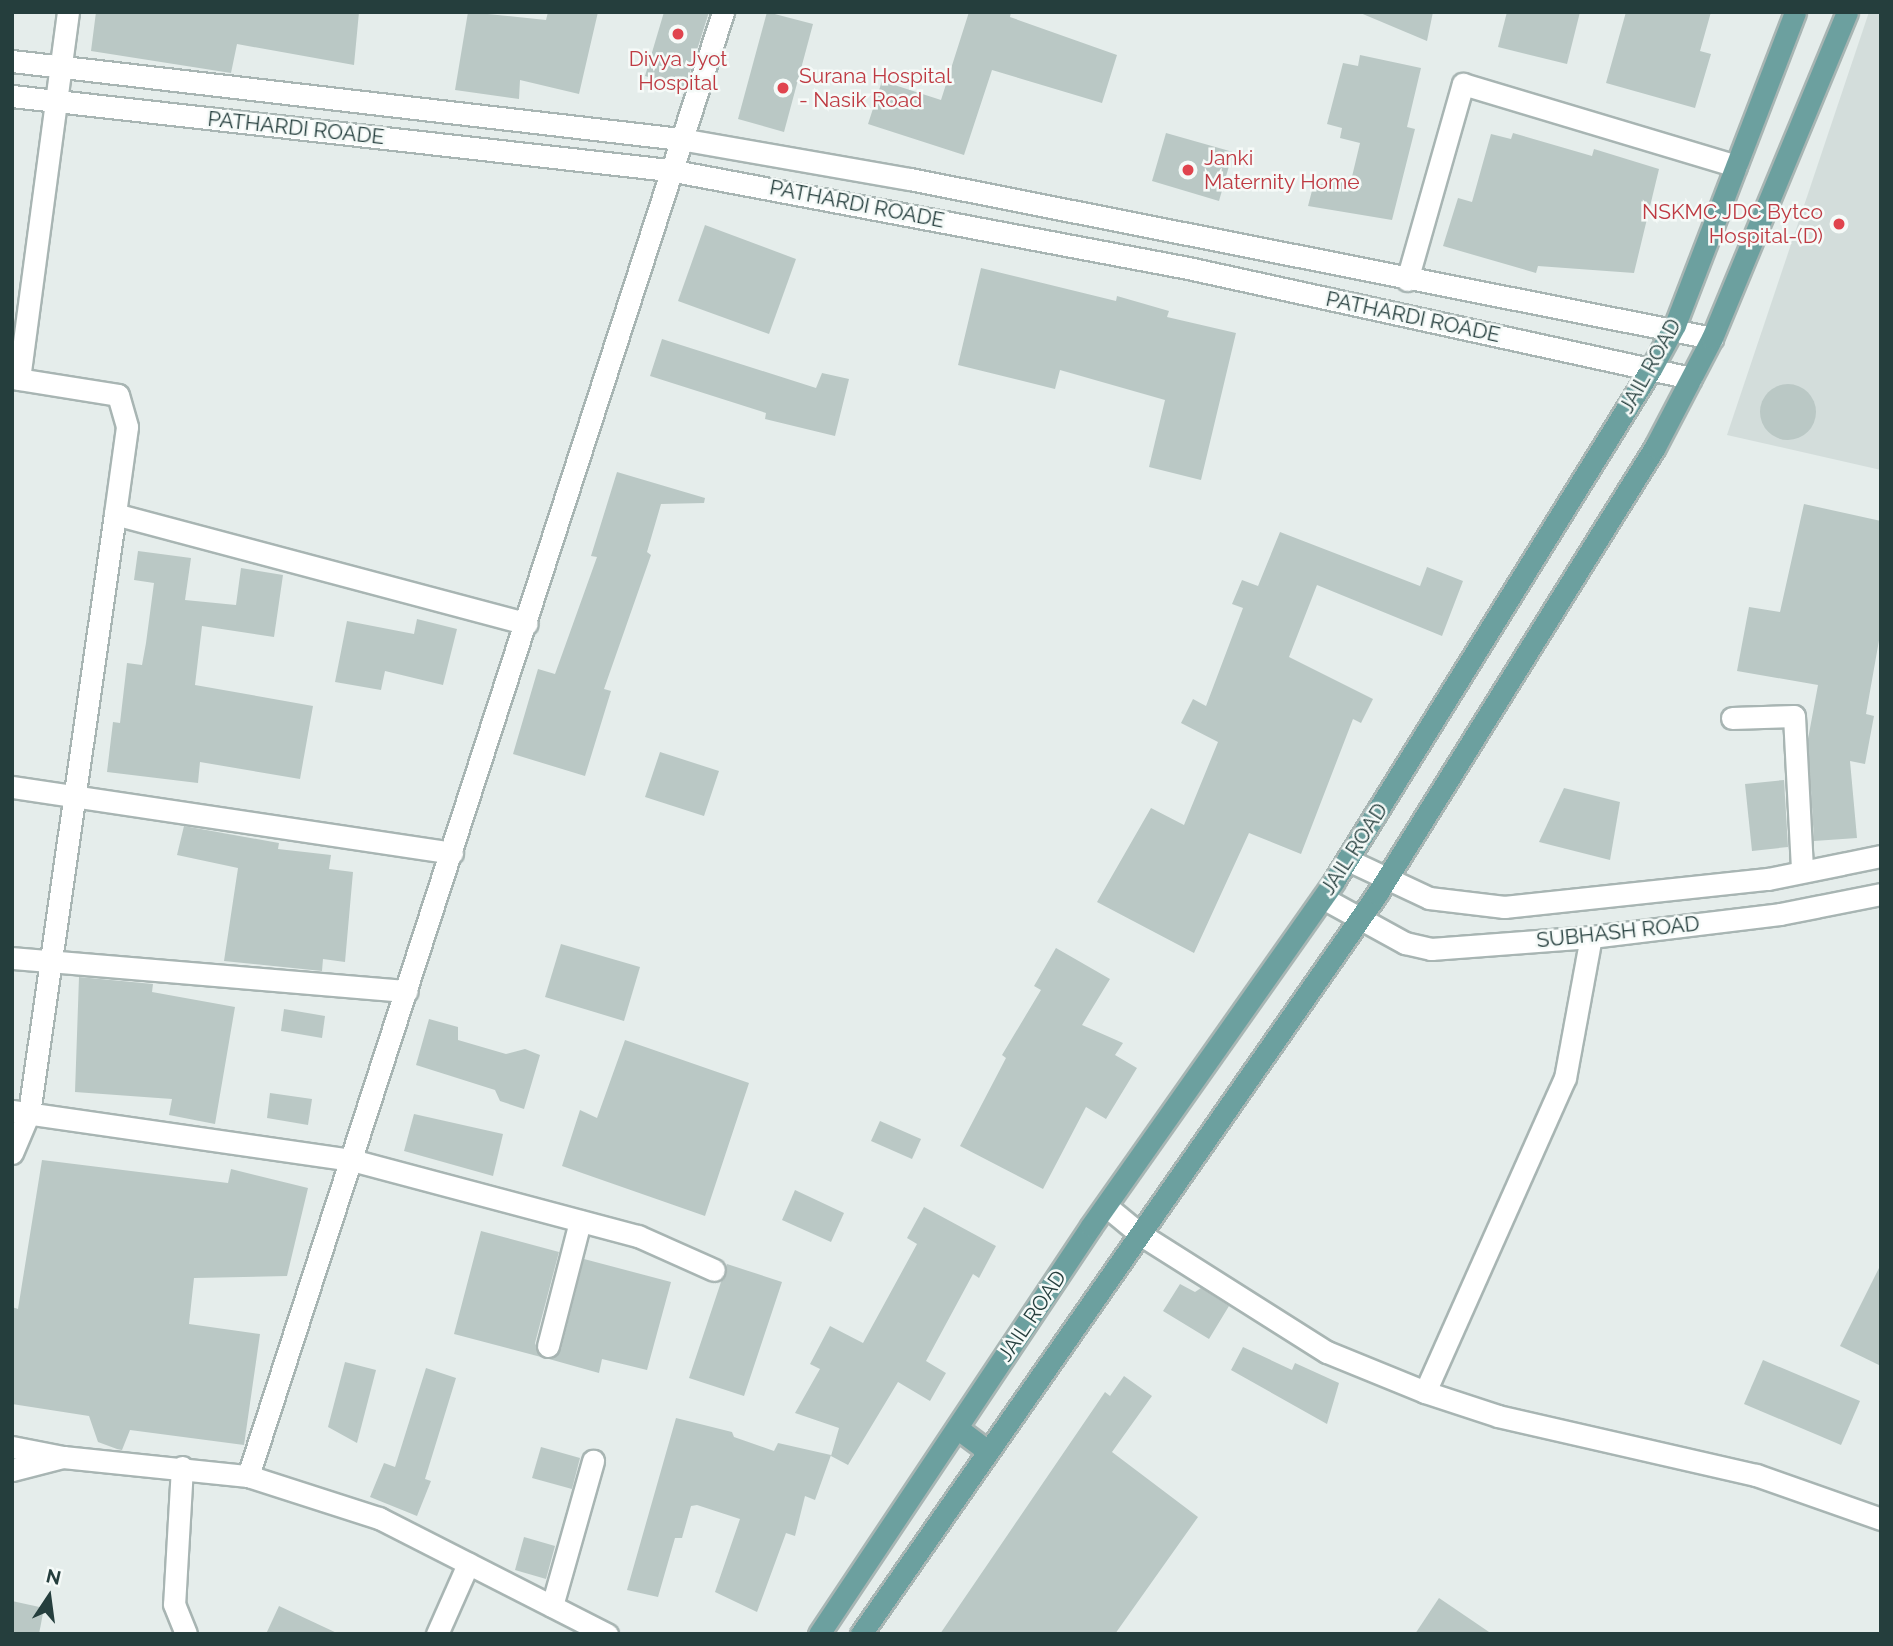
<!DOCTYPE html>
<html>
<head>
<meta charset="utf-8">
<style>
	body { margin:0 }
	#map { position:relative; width:1893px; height:1646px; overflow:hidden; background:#e5edeb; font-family:Raleway,sans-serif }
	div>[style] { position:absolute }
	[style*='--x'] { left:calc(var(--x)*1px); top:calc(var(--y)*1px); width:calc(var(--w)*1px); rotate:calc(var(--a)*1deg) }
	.built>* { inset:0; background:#d3dddb }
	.building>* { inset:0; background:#bac8c5 }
	.round { border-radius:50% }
	.roads { filter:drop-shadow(2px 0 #a8b5b3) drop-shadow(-2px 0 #a8b5b3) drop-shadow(0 2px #a8b5b3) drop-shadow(0 -2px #a8b5b3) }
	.street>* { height:21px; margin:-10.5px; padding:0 10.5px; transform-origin:10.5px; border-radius:10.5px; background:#fff }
	.secondary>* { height:21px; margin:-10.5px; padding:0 10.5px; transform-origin:10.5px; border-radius:10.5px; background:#fff }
	.primary>* { height:21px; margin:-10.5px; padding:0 10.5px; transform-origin:10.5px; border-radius:10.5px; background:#6ca09f }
	.dots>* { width:19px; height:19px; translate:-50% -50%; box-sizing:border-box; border:4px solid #f5faf8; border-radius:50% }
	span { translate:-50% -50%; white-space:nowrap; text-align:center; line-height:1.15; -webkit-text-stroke:5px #f5faf8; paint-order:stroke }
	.health-label { font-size:21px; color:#be3a42 }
	.left { translate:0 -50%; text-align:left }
	.right { translate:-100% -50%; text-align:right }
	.street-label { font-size:21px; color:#253e3d }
	.frame { position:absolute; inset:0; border:14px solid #253e3d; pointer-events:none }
	.north { position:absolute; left:14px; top:1562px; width:70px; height:70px; -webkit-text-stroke:5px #f5faf8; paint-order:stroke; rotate:13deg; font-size:19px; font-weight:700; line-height:28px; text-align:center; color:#253e3d }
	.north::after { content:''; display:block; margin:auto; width:24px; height:32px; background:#253e3d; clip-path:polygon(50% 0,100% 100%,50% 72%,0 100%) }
</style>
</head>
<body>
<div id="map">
	<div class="built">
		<div style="clip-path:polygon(1869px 12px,1881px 12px,1881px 470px,1727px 435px)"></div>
	</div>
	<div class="building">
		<div style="clip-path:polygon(96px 12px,359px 12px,354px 65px,237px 44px,231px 73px,91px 51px)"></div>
		<div style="clip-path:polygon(468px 12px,546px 20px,548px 12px,598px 12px,579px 94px,520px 80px,519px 99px,455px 90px)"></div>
		<div style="clip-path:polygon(664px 12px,709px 12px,685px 88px,645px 76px)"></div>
		<div style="clip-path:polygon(767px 12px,813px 24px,784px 132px,738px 119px)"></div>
		<div style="clip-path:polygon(969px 12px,1011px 12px,1010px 17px,1117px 55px,1102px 103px,992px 70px,964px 155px,868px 124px,882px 81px,941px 100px)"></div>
		<div style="clip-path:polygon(1358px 12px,1433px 12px,1427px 41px)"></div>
		<div style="clip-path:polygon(1507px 12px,1580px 12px,1567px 64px,1498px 47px)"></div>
		<div style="clip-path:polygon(1626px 12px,1711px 12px,1700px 51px,1711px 54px,1695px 108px,1606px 83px)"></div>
		<div style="clip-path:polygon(1360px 55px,1421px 68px,1407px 127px,1415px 129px,1392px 220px,1308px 206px,1314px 183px,1325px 185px,1327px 178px,1350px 185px,1360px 143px,1340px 138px,1342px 128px,1327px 124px,1343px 63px,1358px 66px)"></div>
		<div style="clip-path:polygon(1166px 133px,1233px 152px,1219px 201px,1152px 181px)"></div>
		<div style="clip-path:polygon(1513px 133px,1592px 156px,1594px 149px,1659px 169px,1634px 273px,1538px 266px,1536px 273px,1443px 246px,1458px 198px,1472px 202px,1491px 134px,1511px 139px)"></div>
		<div style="clip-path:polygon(705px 225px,796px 259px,769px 334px,678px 301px)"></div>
		<div style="clip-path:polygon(981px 268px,1116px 301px,1117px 296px,1169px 311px,1167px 317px,1236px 333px,1201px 480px,1149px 467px,1165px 400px,1060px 370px,1055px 389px,958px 365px)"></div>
		<div style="clip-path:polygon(662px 339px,816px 388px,822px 373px,849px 379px,835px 436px,765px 419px,766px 413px,650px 376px)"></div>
		<div class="round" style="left:1760px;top:384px;width:56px;height:56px"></div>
		<div style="clip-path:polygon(617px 472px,705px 498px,704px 503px,661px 504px,647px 552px,651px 555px,604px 689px,611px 691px,585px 776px,513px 754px,538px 669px,555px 674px,597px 557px,591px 556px)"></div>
		<div style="clip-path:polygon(1804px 504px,1881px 521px,1881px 629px,1866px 714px,1874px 716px,1865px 764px,1850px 761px,1857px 838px,1814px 841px,1808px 739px,1818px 685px,1737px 671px,1749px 607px,1780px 612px)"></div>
		<div style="clip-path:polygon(1280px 532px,1420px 586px,1427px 567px,1463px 581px,1442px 636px,1317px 585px,1289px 657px,1373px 699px,1361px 723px,1353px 719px,1301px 854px,1249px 833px,1194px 953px,1097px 902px,1151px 808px,1184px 825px,1218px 742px,1181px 723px,1193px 699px,1206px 706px,1243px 608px,1232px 604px,1242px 580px,1258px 586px)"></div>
		<div style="clip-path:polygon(138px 551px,191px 558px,185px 600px,236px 605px,241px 568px,283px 575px,274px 637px,202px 626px,195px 685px,313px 706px,300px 779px,200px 762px,198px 783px,107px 772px,113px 722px,120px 723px,127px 663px,142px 665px,146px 643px,154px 583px,134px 580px)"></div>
		<div style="clip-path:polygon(417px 619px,457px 629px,443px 685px,385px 671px,381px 690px,335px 682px,347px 621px,414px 634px)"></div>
		<div style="clip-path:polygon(660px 752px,719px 771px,704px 816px,645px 797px)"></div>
		<div style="clip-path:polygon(1784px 780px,1788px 847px,1752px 851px,1745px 784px)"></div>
		<div style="clip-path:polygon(1564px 788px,1620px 802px,1610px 860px,1539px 842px)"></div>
		<div style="clip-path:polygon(184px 826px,279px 843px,278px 849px,331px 855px,329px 869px,353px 872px,345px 962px,323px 959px,322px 971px,224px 961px,238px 868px,177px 855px)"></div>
		<div style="clip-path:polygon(561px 944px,640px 967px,624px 1021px,545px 997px)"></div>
		<div style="clip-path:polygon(1056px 948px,1110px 979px,1082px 1025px,1123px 1043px,1115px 1055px,1137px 1068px,1106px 1119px,1086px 1107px,1043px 1189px,960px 1146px,1006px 1058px,1002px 1055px,1041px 990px,1034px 986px)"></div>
		<div style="clip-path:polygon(79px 977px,153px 984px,152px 992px,235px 1007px,215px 1124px,169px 1115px,172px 1099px,75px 1092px)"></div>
		<div style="clip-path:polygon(284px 1009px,325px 1016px,322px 1038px,281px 1031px)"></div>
		<div style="clip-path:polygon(429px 1019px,458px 1027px,458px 1040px,506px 1054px,525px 1049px,540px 1055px,524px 1109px,500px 1101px,495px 1090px,416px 1065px)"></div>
		<div style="clip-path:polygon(625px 1040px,749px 1083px,705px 1216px,562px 1166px,580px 1110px,597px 1118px)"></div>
		<div style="clip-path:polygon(270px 1093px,312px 1099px,308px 1125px,267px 1118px)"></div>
		<div style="clip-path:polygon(414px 1114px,503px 1134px,493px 1176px,404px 1151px)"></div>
		<div style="clip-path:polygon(880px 1121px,921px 1139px,912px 1159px,871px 1141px)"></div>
		<div style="clip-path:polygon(42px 1160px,228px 1183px,231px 1169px,308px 1188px,287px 1276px,194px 1278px,189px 1324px,260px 1334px,244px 1445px,130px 1430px,122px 1450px,117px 1449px,98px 1442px,89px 1416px,12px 1404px,12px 1307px,18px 1309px)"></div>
		<div style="clip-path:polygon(795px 1190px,844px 1213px,831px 1242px,782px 1220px)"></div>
		<div style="clip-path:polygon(924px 1207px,996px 1246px,979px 1278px,973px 1274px,926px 1361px,946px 1373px,930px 1401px,898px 1382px,848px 1465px,831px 1456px,839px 1428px,795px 1413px,820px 1369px,810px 1364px,830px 1326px,863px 1343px,917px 1244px,907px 1238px)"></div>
		<div style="clip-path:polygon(481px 1231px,559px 1252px,535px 1343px,541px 1357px,454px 1334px)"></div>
		<div style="clip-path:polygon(584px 1259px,671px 1282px,647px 1370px,602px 1359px,599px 1373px,549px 1359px,561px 1349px)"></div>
		<div style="clip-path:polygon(727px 1264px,782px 1282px,744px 1396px,689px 1378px)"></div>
		<div style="clip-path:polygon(1881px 1264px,1881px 1366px,1840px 1346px)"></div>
		<div style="clip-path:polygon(1180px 1284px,1195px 1292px,1201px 1288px,1229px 1306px,1209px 1339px,1163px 1311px)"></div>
		<div style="clip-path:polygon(1243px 1347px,1292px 1370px,1295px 1363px,1339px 1383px,1327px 1424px,1231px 1370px)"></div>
		<div style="clip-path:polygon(1763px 1360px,1860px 1401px,1841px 1445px,1744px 1404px)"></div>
		<div style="clip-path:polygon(345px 1362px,376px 1370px,357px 1443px,328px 1427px)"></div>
		<div style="clip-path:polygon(426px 1368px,456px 1378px,425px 1479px,431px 1481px,417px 1516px,370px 1497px,384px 1463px,395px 1467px)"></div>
		<div style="clip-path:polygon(1124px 1376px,1152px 1396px,1112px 1452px,1198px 1517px,1115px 1634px,940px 1634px,1105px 1392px,1110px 1396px)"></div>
		<div style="clip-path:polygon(676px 1418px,732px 1432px,734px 1437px,774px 1451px,778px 1443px,831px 1455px,815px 1500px,805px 1496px,795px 1536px,786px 1533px,757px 1612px,715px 1592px,740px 1519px,697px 1505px,691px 1506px,682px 1538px,675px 1538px,658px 1597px,627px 1590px)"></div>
		<div style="clip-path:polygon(541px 1447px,580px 1458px,572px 1489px,532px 1478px)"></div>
		<div style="clip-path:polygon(524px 1537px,555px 1546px,546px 1579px,515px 1570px)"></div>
		<div style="clip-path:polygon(1439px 1598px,1492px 1634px,1415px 1634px)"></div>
		<div style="clip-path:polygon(12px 1601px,44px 1608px,39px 1634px,12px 1634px)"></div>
		<div style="clip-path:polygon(279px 1606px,339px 1634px,266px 1634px)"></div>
	</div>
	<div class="roads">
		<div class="street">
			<div style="--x:1407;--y:280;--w:204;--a:-74.1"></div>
			<div style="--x:1463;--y:84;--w:285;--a:16.7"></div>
			<div style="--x:12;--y:378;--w:107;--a:9.1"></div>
			<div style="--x:118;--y:395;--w:33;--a:74"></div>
			<div style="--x:127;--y:427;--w:88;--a:97.9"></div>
			<div style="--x:19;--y:379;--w:370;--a:-82.4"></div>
			<div style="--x:1732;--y:718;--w:62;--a:-1.8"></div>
			<div style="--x:1794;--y:716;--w:155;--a:87"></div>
			<div style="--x:12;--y:787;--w:445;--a:8.5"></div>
			<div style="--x:12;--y:958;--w:396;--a:4.8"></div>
			<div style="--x:12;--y:1111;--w:344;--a:8.2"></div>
			<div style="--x:352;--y:1160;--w:296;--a:14.9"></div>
			<div style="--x:638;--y:1236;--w:83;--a:24.1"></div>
			<div style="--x:12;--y:1153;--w:43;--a:-67"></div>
			<div style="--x:29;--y:1113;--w:605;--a:-81.83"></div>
			<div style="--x:115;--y:514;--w:426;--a:14.9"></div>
			<div style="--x:1106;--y:1206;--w:44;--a:39.5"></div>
			<div style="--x:1140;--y:1234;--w:221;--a:32.3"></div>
			<div style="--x:1327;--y:1352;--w:106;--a:22.2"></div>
			<div style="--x:1425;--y:1392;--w:77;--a:18.2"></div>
			<div style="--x:1498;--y:1416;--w:265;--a:12.9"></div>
			<div style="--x:1756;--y:1475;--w:133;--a:19.4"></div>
			<div style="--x:548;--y:1346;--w:129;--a:-75.6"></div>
			<div style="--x:1425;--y:1392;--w:344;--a:-66"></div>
			<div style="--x:1565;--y:1078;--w:143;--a:-79.6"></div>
			<div style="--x:12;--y:1447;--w:52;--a:11.1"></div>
			<div style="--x:182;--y:1467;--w:137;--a:93.3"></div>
			<div style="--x:174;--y:1604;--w:32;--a:68"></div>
			<div style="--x:552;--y:1606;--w:151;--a:-74.2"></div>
			<div style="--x:437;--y:1634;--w:77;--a:-66.1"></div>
		</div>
		<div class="secondary">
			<div style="--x:12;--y:61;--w:673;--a:6.66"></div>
			<div style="--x:680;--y:139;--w:233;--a:9.9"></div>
			<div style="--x:910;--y:179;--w:818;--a:11.21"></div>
			<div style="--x:12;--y:96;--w:661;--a:6.43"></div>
			<div style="--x:669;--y:170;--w:528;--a:10.69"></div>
			<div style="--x:1188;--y:268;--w:515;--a:12.34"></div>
			<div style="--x:1348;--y:860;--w:89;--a:25.1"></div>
			<div style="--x:1429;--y:898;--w:76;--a:6.8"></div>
			<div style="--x:1504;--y:907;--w:265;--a:-6.1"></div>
			<div style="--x:1768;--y:879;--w:115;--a:-11.5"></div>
			<div style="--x:1323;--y:898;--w:94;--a:28.8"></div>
			<div style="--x:1405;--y:943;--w:27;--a:13"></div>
			<div style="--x:1431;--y:949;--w:160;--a:-4.3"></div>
			<div style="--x:1591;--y:937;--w:190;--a:-6.9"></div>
			<div style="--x:1780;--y:914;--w:103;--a:-11.2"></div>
			<div style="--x:12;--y:1470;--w:53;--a:-14.3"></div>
			<div style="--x:63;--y:1457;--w:186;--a:5.9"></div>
			<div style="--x:248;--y:1476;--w:138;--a:17.8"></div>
			<div style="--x:379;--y:1518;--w:256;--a:27"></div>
			<div style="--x:248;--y:1476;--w:1539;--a:-72.02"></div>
		</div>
		<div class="primary">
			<div style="--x:957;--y:1428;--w:39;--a:37"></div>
			<div style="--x:819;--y:1634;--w:490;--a:-56.3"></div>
			<div style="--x:1091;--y:1226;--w:422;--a:-54.8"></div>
			<div style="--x:1334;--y:881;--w:602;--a:-58.24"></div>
			<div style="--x:1651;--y:369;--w:50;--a:-61.4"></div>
			<div style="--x:1675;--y:325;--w:335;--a:-69"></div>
			<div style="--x:861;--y:1634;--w:902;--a:-55.11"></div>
			<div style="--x:1377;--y:894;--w:526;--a:-58.12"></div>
			<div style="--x:1655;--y:447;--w:123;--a:-62.4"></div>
			<div style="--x:1712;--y:338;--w:353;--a:-67.5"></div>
		</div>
	</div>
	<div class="dots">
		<div style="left:678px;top:34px;background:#e0444e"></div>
		<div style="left:783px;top:88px;background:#e0444e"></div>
		<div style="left:1188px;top:170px;background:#e0444e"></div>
		<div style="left:1839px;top:224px;background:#e0444e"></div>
	</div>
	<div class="health-label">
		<span style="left:678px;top:71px">Divya Jyot<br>Hospital</span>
		<span class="left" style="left:799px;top:88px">Surana Hospital<br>- Nasik Road</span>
		<span class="left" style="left:1204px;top:170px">Janki<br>Maternity Home</span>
		<span class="right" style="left:1823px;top:224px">NSKMC JDC Bytco<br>Hospital-(D)</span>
	</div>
	<div class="street-label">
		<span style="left:296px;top:128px;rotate:6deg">PATHARDI ROADE</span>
		<span style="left:857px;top:204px;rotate:11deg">PATHARDI ROADE</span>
		<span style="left:1413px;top:317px;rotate:12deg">PATHARDI ROADE</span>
		<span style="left:1650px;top:366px;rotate:-61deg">JAIL ROAD</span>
		<span style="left:1354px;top:849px;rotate:-57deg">JAIL ROAD</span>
		<span style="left:1618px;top:932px;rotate:-6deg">SUBHASH ROAD</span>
		<span style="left:1032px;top:1316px;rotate:-56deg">JAIL ROAD</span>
	</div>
	<div class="frame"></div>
	<div class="north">N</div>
</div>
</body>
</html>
